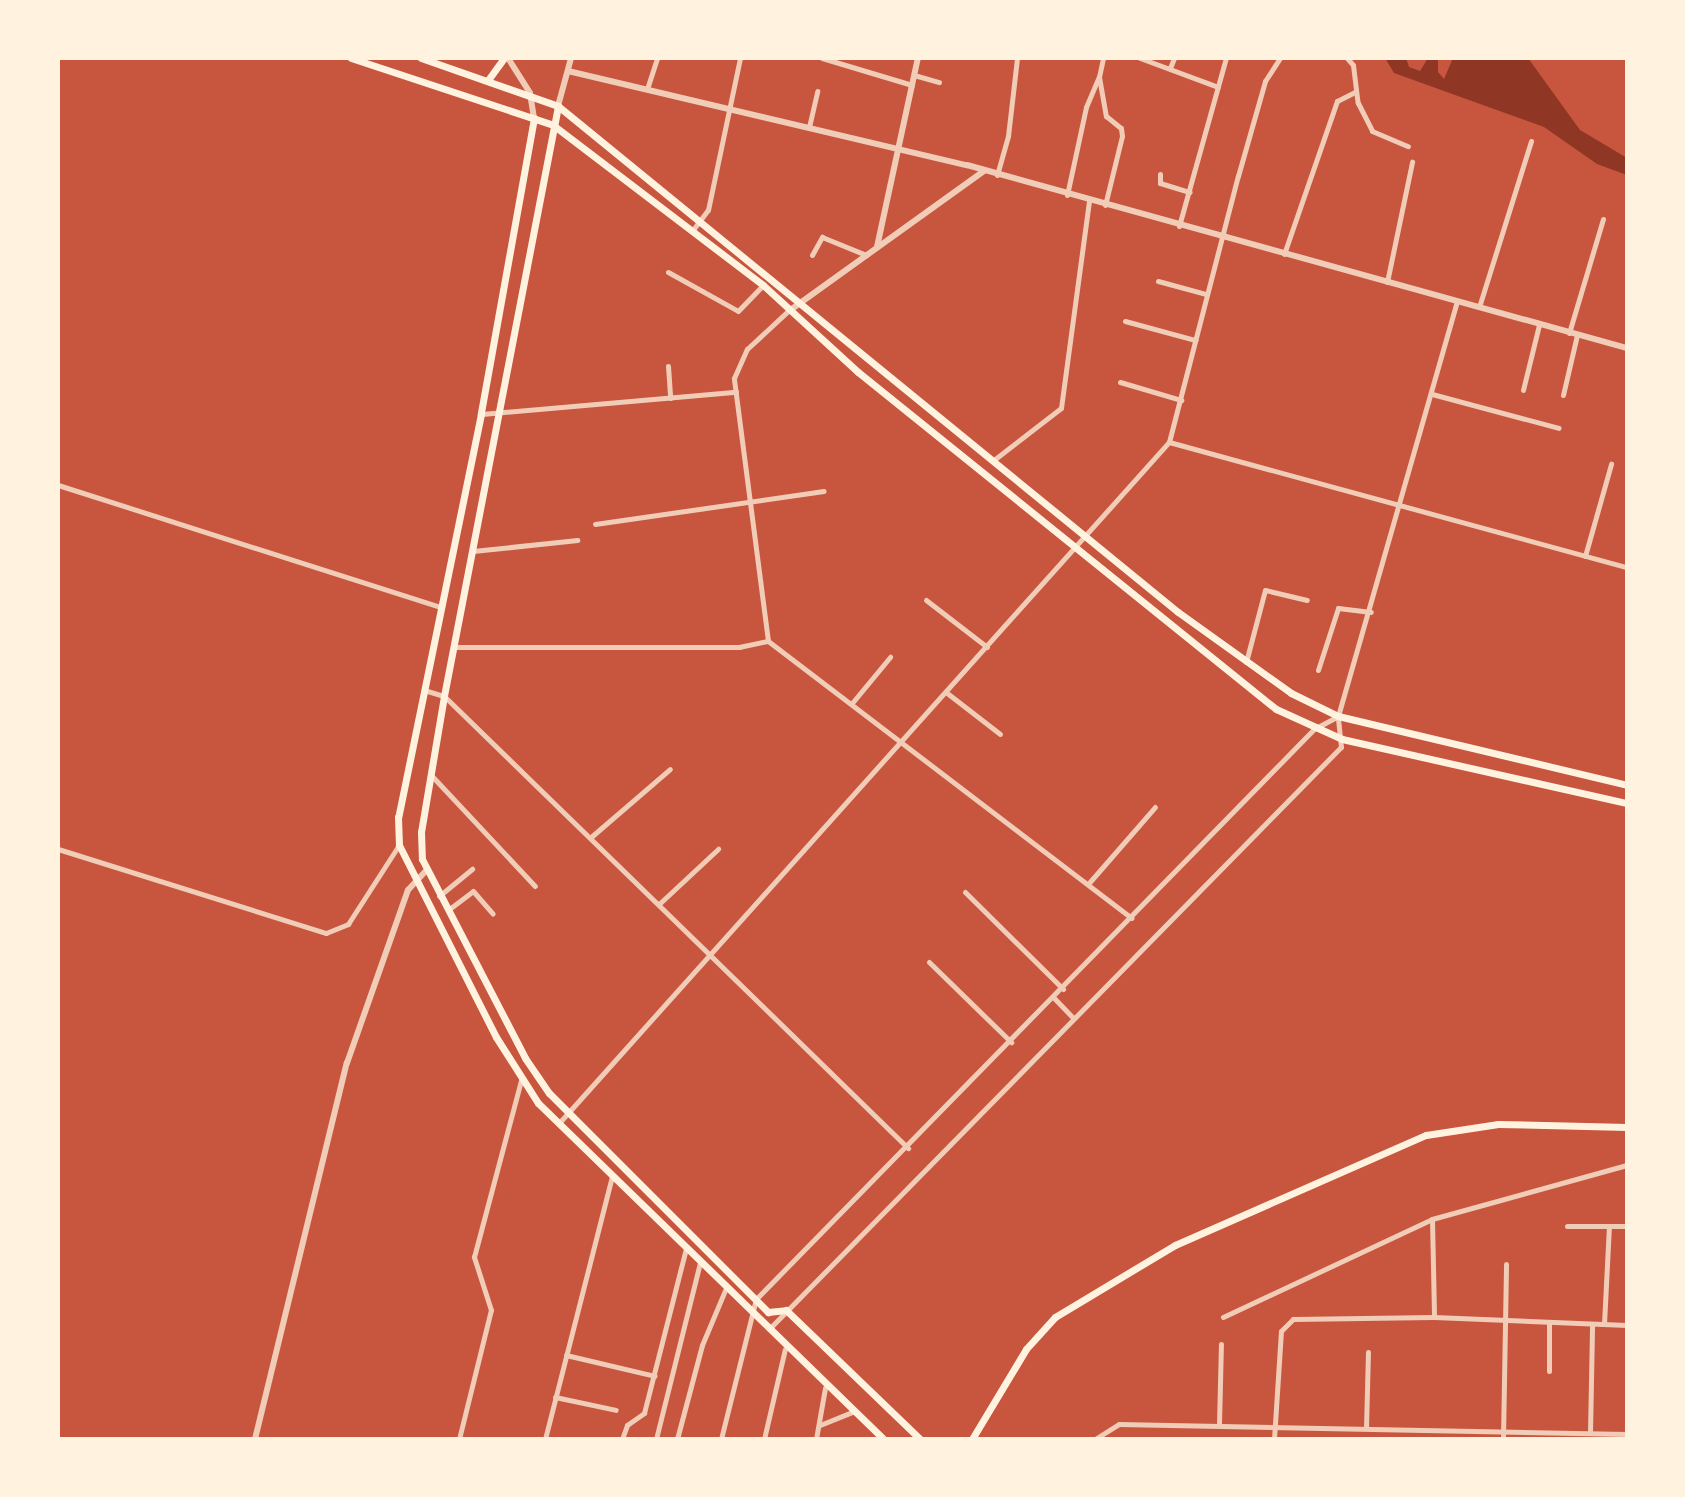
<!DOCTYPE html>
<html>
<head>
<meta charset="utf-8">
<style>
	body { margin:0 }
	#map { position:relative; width:1685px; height:1497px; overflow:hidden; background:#c8553d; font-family:Georgia,serif }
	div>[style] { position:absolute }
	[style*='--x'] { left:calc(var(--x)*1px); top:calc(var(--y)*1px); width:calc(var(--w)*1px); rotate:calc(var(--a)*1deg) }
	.water>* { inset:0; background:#8f3625 }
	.minor>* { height:5px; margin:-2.5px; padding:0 2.5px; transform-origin:2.5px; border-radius:2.5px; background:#f1ccb7 }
	.tertiary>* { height:6px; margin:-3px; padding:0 3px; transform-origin:3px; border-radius:3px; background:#f1ccb7 }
	.secondary>* { height:7px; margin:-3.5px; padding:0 3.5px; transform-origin:3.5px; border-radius:3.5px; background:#fff3e0 }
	span { translate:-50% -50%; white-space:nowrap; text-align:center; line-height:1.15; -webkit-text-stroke:8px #fff3e0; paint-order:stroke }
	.frame { position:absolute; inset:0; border:60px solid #fff3e0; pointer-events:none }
</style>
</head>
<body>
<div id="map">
	<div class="water">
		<div style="clip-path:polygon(1385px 58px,1406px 58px,1409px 67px,1420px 71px,1428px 58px,1438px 58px,1438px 72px,1444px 79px,1453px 58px,1528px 58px,1580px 130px,1627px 158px,1627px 175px,1597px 164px,1544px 127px,1394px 73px)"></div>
	</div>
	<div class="minor">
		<div style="--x:822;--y:58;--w:94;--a:16.7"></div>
		<div style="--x:1140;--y:58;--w:83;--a:20.4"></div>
		<div style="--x:1347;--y:58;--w:9;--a:49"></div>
		<div style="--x:1353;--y:65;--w:38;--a:83"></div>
		<div style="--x:1358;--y:103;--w:31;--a:63"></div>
		<div style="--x:1372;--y:131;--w:39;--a:23"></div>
		<div style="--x:1170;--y:68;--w:11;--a:-68"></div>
		<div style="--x:914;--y:75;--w:26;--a:16"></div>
		<div style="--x:1099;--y:77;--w:19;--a:-78"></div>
		<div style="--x:647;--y:89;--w:33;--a:-72"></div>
		<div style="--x:809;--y:127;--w:37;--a:-77"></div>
		<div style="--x:1160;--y:174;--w:9;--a:90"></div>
		<div style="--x:1160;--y:183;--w:31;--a:17"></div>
		<div style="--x:997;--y:175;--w:41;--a:-74.2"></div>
		<div style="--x:1008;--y:136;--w:79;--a:-83.4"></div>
		<div style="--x:1067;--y:195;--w:90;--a:-77.8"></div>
		<div style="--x:1086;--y:107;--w:33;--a:-67"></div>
		<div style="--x:1099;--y:77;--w:40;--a:80"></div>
		<div style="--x:1106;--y:116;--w:19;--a:39"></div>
		<div style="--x:1121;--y:128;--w:8;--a:83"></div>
		<div style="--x:1122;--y:136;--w:71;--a:103.8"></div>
		<div style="--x:1179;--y:226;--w:174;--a:-74.4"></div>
		<div style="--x:692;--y:231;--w:26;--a:-53"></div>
		<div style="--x:708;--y:210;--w:155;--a:-78.1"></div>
		<div style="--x:1284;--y:254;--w:162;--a:-70.9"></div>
		<div style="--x:1337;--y:101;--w:20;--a:-27"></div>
		<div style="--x:812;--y:255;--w:21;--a:-61"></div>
		<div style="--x:822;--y:237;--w:48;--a:22.2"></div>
		<div style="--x:668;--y:272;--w:80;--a:29.1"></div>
		<div style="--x:738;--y:311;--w:36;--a:-46"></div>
		<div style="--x:1158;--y:281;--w:50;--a:15.2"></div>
		<div style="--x:1387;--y:282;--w:123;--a:-78.2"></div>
		<div style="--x:1479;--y:307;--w:174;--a:-72.6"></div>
		<div style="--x:1125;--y:321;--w:73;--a:15.2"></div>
		<div style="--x:1569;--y:333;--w:119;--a:-73.4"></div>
		<div style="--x:668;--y:366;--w:32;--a:86"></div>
		<div style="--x:1120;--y:382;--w:64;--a:16.4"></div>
		<div style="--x:1523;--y:390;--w:67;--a:-76.2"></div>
		<div style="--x:1432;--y:394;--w:131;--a:15"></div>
		<div style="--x:1563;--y:395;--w:62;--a:-76.9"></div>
		<div style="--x:482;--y:414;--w:255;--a:-5"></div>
		<div style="--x:1169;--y:442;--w:475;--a:15.3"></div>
		<div style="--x:995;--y:459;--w:83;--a:-37.7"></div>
		<div style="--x:1061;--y:408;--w:209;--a:-82.3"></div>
		<div style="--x:58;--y:485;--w:401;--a:17.7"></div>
		<div style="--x:595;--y:524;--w:231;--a:-8.2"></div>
		<div style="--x:473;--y:551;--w:105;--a:-6"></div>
		<div style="--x:1585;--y:556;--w:96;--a:-74.2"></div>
		<div style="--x:926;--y:600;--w:77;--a:37.6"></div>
		<div style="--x:768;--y:641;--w:457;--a:37.3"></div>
		<div style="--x:768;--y:641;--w:265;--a:-97.4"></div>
		<div style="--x:734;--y:378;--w:32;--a:-66"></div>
		<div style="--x:747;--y:349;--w:56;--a:-42.8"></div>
		<div style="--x:453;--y:647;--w:286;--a:0"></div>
		<div style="--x:739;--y:647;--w:30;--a:-12"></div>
		<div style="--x:1246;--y:662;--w:74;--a:-75.2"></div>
		<div style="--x:1265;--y:590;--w:43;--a:13.4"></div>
		<div style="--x:1318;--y:670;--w:65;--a:-72.1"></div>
		<div style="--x:1338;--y:608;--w:33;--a:7"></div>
		<div style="--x:424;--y:690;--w:21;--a:17"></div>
		<div style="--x:444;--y:696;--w:648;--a:44.25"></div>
		<div style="--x:947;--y:693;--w:67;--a:37.7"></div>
		<div style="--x:852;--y:703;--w:60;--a:-50.4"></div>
		<div style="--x:431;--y:775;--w:152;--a:46.9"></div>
		<div style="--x:591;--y:837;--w:104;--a:-40.7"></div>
		<div style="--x:58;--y:849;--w:281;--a:17.4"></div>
		<div style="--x:326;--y:933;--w:24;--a:-22"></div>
		<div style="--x:348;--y:924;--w:94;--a:-57.2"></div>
		<div style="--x:1088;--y:884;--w:102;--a:-49"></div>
		<div style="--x:965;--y:892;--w:138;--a:44.7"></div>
		<div style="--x:439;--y:896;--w:43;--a:-39.3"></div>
		<div style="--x:659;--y:904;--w:81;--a:-43"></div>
		<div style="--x:448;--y:910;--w:31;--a:-37"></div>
		<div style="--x:473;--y:891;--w:30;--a:49"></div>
		<div style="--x:929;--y:962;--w:115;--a:44.3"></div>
		<div style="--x:1054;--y:998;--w:28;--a:46"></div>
		<div style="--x:559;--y:1123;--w:914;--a:-48.15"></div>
		<div style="--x:1169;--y:442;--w:275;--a:-75.5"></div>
		<div style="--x:1238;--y:176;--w:99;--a:-74.1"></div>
		<div style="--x:1265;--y:81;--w:27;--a:-57"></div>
		<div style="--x:1432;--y:1219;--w:98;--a:88.8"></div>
		<div style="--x:1567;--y:1226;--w:60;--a:0"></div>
		<div style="--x:1223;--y:1317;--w:231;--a:-25.1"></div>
		<div style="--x:1432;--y:1219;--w:202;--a:-15.5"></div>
		<div style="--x:1604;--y:1324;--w:98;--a:-87.1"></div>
		<div style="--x:769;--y:1329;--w:816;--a:-45.5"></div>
		<div style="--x:1341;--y:747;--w:31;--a:-96"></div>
		<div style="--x:1338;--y:716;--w:432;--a:-74"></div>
		<div style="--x:566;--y:1355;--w:91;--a:13.3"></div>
		<div style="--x:1549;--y:1371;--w:47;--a:-90"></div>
		<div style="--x:555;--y:1397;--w:62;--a:12"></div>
		<div style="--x:1219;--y:1424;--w:80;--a:-88.6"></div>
		<div style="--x:820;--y:1425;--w:35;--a:-22"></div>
		<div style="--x:1366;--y:1428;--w:76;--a:-88.5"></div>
		<div style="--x:1590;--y:1433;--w:108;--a:-88.9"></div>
		<div style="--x:459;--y:1439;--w:133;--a:-76.1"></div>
		<div style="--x:491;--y:1310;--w:56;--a:-107.8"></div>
		<div style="--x:474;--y:1257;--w:183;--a:-75.1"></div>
		<div style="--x:545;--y:1439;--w:270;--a:-75.7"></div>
		<div style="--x:622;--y:1439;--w:15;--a:-70"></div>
		<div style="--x:627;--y:1425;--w:21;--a:-35"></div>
		<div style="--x:644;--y:1413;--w:170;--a:-75.7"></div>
		<div style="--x:656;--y:1439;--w:182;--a:-76"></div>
		<div style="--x:677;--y:1439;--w:97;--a:-75.1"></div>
		<div style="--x:702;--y:1345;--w:62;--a:-67.2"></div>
		<div style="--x:721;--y:1439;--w:144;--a:-76"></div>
		<div style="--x:756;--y:1299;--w:798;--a:-45.61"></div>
		<div style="--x:1314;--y:729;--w:26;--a:-28"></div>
		<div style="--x:764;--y:1439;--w:92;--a:-76.9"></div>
		<div style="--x:816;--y:1439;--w:52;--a:-80"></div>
		<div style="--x:1095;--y:1439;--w:28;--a:-32"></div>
		<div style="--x:1119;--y:1424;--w:508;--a:1.13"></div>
		<div style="--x:1274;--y:1439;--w:108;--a:-86.3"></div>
		<div style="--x:1281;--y:1331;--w:17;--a:-45"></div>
		<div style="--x:1293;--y:1319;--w:141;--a:-0.8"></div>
		<div style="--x:1434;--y:1317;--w:193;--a:2.4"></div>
		<div style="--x:1503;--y:1439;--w:175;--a:-89"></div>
	</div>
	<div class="tertiary">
		<div style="--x:508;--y:58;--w:41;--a:57.8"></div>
		<div style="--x:530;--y:93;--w:25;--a:81"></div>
		<div style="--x:568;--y:71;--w:410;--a:13.3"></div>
		<div style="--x:967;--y:165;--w:685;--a:15.5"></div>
		<div style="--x:558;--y:106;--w:50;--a:-74.8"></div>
		<div style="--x:877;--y:247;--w:193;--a:-77.8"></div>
		<div style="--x:789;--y:311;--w:240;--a:-35.7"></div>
		<div style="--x:255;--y:1439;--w:387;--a:-76.3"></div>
		<div style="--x:347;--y:1063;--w:183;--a:-70.6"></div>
		<div style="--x:408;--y:890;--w:26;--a:-47"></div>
	</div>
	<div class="secondary">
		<div style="--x:351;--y:58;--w:213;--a:18.3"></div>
		<div style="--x:553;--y:125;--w:264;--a:37.3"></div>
		<div style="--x:763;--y:285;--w:129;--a:42.5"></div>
		<div style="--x:858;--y:372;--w:537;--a:38.88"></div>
		<div style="--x:1276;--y:709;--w:72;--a:24.4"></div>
		<div style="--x:1342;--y:739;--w:292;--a:12.7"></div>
		<div style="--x:421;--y:58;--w:145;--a:19.3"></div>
		<div style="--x:558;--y:106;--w:800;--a:39.22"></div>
		<div style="--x:1178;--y:612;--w:139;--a:35.6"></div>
		<div style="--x:1291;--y:693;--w:52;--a:26.1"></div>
		<div style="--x:1338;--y:716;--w:297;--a:13.4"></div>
		<div style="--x:488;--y:80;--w:27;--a:-54"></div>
		<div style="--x:558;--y:106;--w:601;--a:100.94"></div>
		<div style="--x:444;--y:696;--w:138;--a:99.6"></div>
		<div style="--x:421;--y:832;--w:27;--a:88"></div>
		<div style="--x:422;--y:859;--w:224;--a:62.6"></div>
		<div style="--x:525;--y:1058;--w:42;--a:55.6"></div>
		<div style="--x:549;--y:1093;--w:310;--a:45"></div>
		<div style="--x:768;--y:1312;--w:18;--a:-6"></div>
		<div style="--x:786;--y:1310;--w:186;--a:43.9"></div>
		<div style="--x:534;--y:118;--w:301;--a:100.2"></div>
		<div style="--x:481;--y:414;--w:411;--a:101.6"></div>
		<div style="--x:398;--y:817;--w:28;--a:88"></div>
		<div style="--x:399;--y:845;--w:215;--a:63.2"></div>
		<div style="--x:496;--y:1037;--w:78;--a:57.5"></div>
		<div style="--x:538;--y:1103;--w:482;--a:44.2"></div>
		<div style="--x:972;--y:1439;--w:105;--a:-59"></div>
		<div style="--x:1026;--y:1349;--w:43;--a:-47.8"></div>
		<div style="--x:1055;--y:1317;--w:140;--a:-31"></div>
		<div style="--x:1175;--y:1245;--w:274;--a:-23.7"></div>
		<div style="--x:1426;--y:1135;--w:73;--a:-8.7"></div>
		<div style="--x:1498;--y:1124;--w:129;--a:1.3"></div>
	</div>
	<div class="frame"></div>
</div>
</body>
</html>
